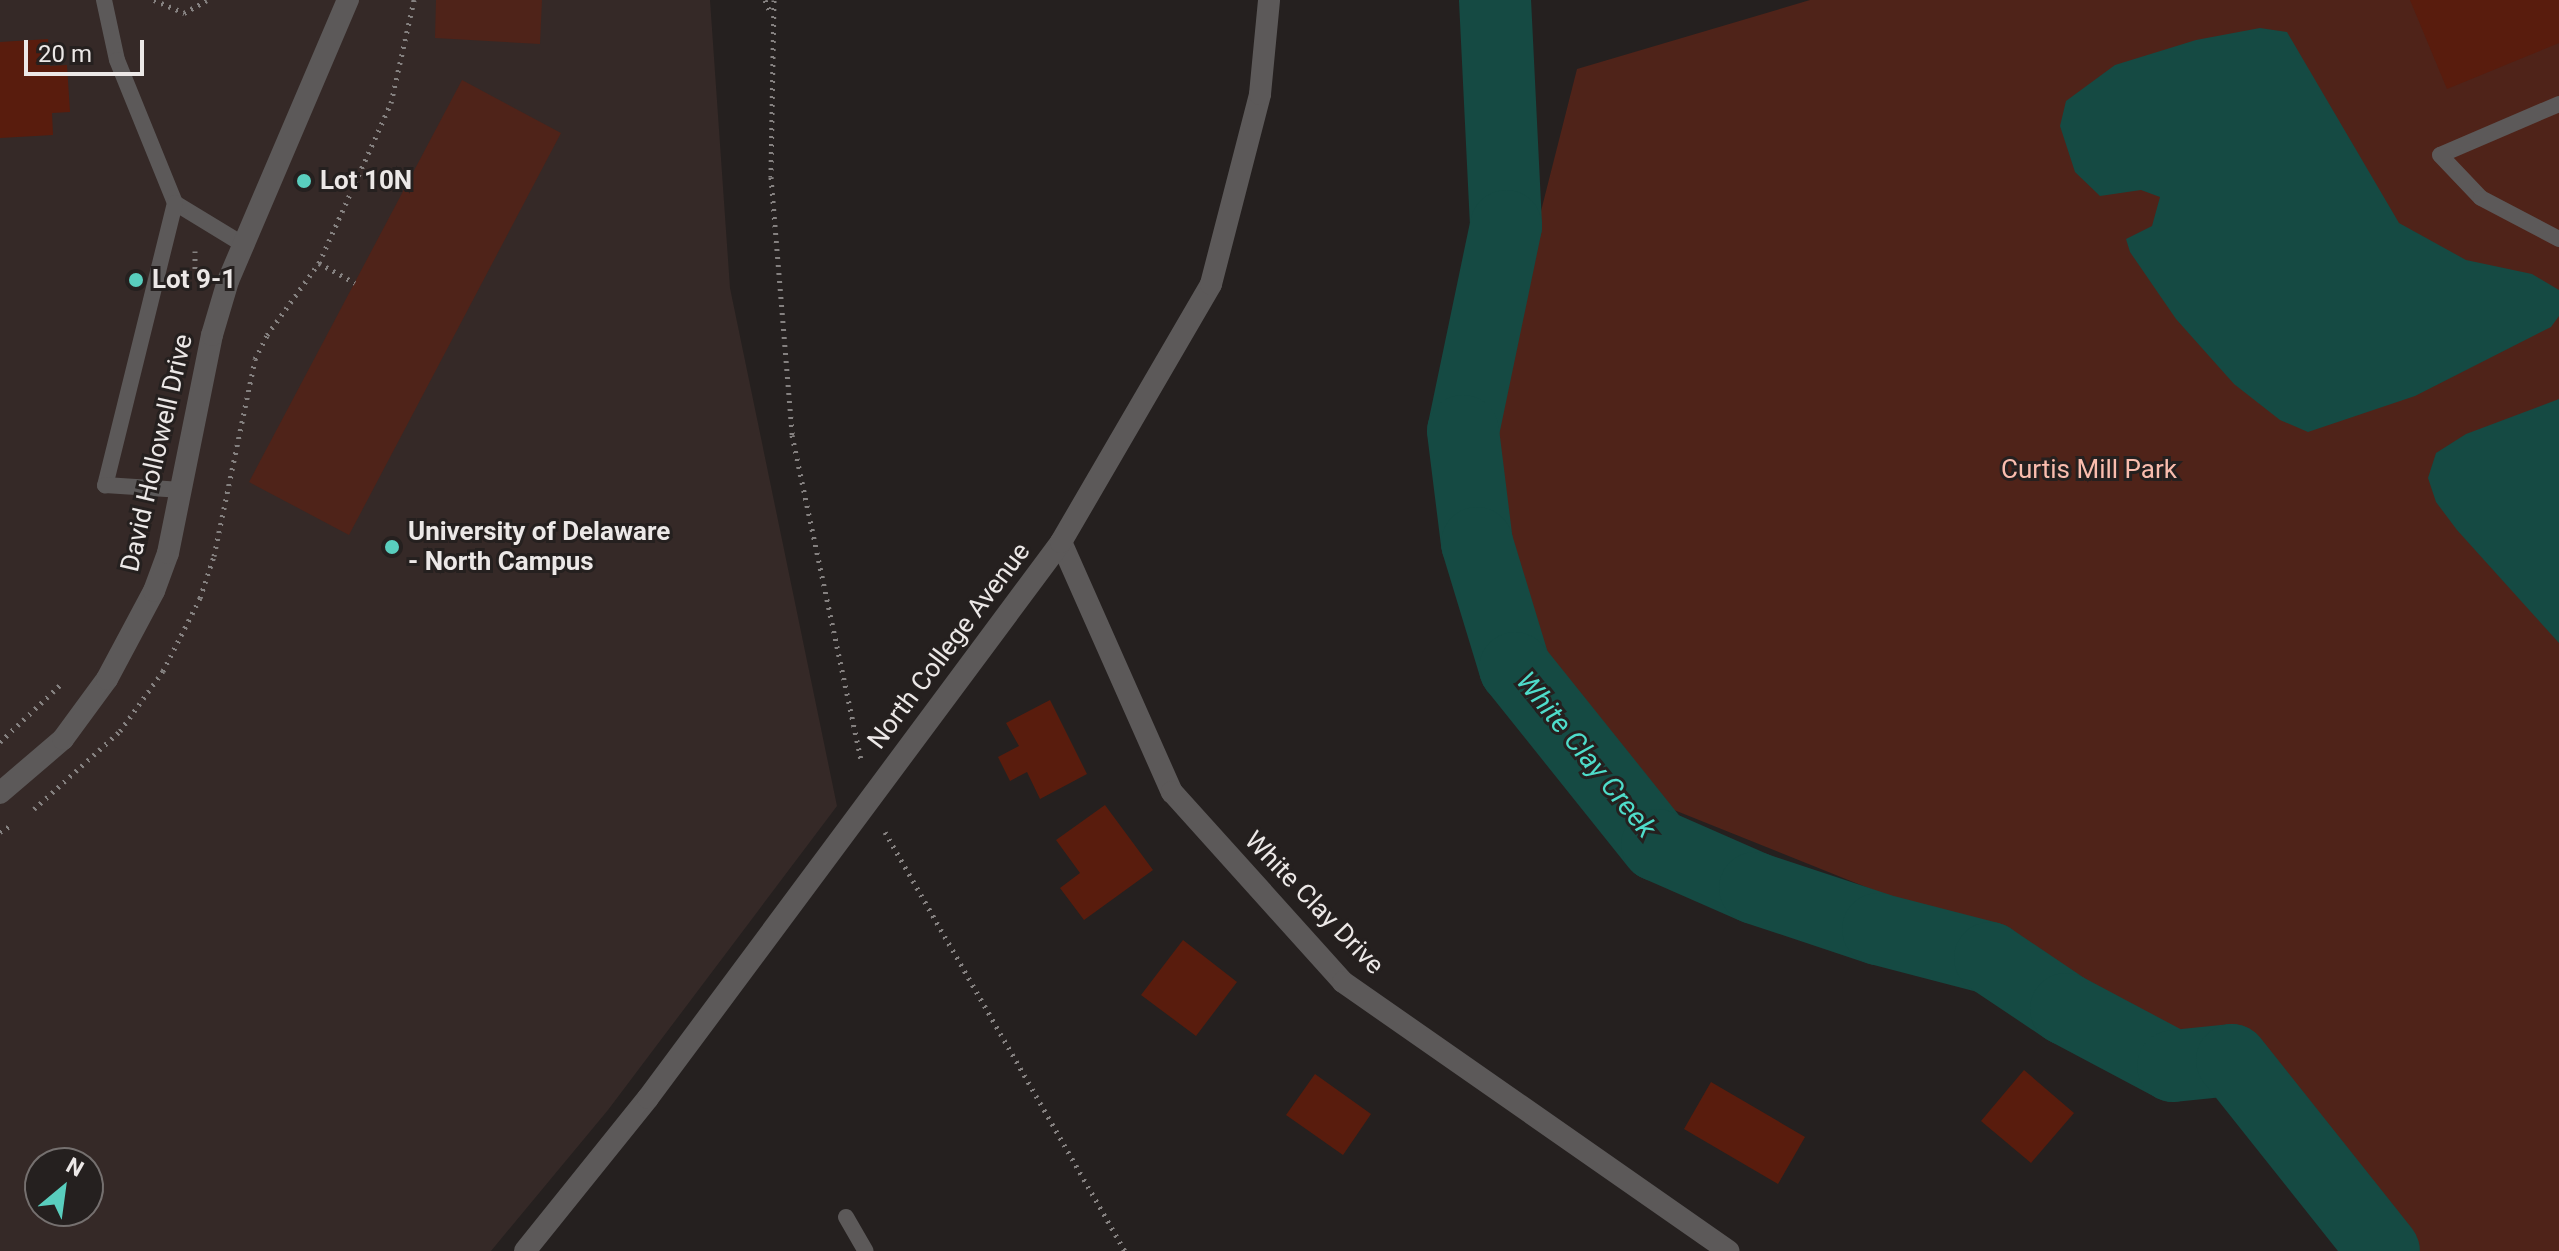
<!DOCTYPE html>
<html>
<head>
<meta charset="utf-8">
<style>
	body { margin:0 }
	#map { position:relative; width:2559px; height:1251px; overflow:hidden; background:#25201f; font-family:Roboto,sans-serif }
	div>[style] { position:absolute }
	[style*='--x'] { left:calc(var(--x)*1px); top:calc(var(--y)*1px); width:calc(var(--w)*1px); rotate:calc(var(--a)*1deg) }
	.built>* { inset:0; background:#352927 }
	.green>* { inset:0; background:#4f2319 }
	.water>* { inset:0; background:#154a43 }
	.river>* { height:72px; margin:-36px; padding:0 36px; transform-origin:36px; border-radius:36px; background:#154a43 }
	.building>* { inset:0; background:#591c0d }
	.path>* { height:5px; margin-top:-2.5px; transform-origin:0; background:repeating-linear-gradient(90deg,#858180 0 2px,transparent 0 8px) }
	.service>* { height:16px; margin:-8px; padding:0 8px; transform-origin:8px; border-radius:8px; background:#5c5959 }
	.minor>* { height:22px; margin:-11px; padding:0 11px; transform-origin:11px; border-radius:11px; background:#5c5959 }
	.dots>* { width:22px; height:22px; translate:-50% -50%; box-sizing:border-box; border:4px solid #25201f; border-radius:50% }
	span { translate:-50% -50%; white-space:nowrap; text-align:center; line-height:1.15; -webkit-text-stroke:6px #25201f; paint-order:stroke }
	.poi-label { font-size:26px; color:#ece8e7; font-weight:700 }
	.left { translate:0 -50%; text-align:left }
	.street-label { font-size:26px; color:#ece8e7 }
	.park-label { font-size:26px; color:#fabdae }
	.water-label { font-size:28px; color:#4edcca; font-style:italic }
	.north { position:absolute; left:24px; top:1147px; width:80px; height:80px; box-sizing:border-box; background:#25201f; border:2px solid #75706f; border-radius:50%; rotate:29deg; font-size:22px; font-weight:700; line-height:32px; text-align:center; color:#ece8e7 }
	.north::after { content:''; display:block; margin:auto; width:28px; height:36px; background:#59cebe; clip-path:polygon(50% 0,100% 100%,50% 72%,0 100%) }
	.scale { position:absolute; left:24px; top:40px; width:120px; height:36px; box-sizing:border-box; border:4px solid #ece8e7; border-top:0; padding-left:10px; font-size:24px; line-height:28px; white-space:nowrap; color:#ece8e7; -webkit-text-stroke:6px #25201f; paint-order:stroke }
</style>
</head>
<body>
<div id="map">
	<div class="built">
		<div style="clip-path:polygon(evenodd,0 0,710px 0,730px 288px,837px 806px,608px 1110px,491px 1251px,0 1251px,0 0,40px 1163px,88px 1163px,88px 1211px,40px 1211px,40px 1163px)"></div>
	</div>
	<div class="green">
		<div style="clip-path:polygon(436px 0,542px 0,540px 44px,435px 38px)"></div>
		<div style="clip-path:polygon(1810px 0,2559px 0,2559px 1251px,2394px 1251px,2245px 1099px,2139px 1008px,2010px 945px,1664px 806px,1534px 659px,1486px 428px,1577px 69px)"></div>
		<div style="clip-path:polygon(462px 80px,561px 133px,349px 535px,249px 482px)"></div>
	</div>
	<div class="water">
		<div style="clip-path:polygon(2260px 28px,2287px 32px,2399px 223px,2466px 260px,2532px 274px,2559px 290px,2559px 316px,2551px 327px,2415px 396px,2308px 432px,2280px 420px,2234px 384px,2176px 319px,2130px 252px,2126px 239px,2152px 226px,2160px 197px,2141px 190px,2100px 196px,2075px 172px,2060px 126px,2066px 101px,2115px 65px,2196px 40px)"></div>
		<div style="clip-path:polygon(2559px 399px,2559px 643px,2457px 530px,2436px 502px,2428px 478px,2436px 453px,2466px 434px)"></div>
	</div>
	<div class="river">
		<div style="--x:1495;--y:0;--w:226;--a:87.2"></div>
		<div style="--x:1506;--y:226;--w:209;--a:101.8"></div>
		<div style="--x:1463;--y:431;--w:113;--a:82.9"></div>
		<div style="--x:1477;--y:543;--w:131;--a:73.1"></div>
		<div style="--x:1515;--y:668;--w:227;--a:51.3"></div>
		<div style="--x:1657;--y:845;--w:107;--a:23.7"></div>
		<div style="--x:1755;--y:888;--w:130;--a:18.4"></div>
		<div style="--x:1878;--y:929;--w:116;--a:14.5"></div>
		<div style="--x:1990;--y:958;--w:92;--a:33.9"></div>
		<div style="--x:2066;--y:1009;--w:121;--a:28"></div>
		<div style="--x:2173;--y:1066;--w:59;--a:-5.8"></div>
		<div style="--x:2232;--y:1060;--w:244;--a:51.5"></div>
	</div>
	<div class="building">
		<div style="clip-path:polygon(2410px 0,2559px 0,2559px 43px,2447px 89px)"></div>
		<div style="clip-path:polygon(48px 39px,50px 66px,67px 65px,70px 112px,52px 113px,53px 135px,0 138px,0 42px)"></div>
		<div style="clip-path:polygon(1050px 700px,1087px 774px,1040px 799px,1027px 772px,1010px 781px,998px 757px,1019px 746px,1006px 723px)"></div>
		<div style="clip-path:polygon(1105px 805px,1153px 870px,1084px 920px,1060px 888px,1080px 873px,1056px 840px)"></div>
		<div style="clip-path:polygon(1183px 940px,1237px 982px,1196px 1036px,1141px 995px)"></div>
		<div style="clip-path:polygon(2024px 1070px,2074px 1113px,2031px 1163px,1981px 1121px)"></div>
		<div style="clip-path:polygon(1315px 1074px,1371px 1114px,1343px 1155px,1286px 1115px)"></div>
		<div style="clip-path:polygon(1711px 1082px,1805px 1137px,1778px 1184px,1684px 1129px)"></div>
	</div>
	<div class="path">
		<div style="--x:154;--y:0;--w:33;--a:23"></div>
		<div style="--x:184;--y:13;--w:26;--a:-29"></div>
		<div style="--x:765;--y:0;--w:15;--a:67"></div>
		<div style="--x:774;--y:0;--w:177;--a:91"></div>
		<div style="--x:771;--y:177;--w:259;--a:85.3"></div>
		<div style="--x:792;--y:435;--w:331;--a:78"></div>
		<div style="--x:195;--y:251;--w:21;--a:90"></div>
		<div style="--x:319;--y:263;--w:175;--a:-65.8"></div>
		<div style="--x:391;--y:103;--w:106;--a:-77.4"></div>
		<div style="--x:0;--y:742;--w:83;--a:-43.5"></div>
		<div style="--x:34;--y:809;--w:116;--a:-42.2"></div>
		<div style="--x:120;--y:731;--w:74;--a:-54.4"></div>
		<div style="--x:163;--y:671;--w:82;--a:-63.1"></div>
		<div style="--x:200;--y:598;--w:44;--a:-71.6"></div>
		<div style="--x:214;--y:556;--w:201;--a:-78.2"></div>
		<div style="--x:255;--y:359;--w:27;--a:-63"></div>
		<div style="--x:267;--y:335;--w:89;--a:-54.2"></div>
		<div style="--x:319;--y:263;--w:41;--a:29.1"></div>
		<div style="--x:0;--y:832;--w:15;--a:-32"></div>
		<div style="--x:885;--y:832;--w:483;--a:60.2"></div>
	</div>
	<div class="service">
		<div style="--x:104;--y:0;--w:61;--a:77.8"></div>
		<div style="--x:117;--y:60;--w:154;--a:67.9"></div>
		<div style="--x:175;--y:203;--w:81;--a:31.3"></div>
		<div style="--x:2559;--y:104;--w:129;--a:156.8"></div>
		<div style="--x:2440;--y:155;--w:59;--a:46.4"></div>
		<div style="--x:2481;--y:198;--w:88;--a:27.7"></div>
		<div style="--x:175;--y:203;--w:291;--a:103.9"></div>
		<div style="--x:105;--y:485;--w:77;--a:3.7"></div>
		<div style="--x:846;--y:1217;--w:39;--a:60"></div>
	</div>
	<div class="minor">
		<div style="--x:1061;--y:542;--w:274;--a:66.1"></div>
		<div style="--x:1172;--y:792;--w:256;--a:48"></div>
		<div style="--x:1343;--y:982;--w:470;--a:34.9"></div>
		<div style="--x:0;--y:793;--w:83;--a:-40.6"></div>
		<div style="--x:63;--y:739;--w:74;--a:-53.7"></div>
		<div style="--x:107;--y:679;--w:100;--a:-61.9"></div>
		<div style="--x:154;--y:591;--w:40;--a:-69.8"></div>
		<div style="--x:168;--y:553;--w:222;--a:-78.6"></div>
		<div style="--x:212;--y:335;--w:56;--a:-73.5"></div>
		<div style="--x:228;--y:281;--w:306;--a:-66.9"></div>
		<div style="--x:525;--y:1251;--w:196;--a:-51.2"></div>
		<div style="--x:648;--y:1098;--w:693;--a:-53.39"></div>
		<div style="--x:1061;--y:542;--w:298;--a:-59.8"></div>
		<div style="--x:1211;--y:284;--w:196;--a:-75.5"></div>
		<div style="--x:1260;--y:94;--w:94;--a:-84.5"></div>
	</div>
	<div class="dots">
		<div style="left:304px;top:181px;background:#59cebe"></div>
		<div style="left:136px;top:280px;background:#59cebe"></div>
		<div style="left:392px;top:547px;background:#59cebe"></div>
	</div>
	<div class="poi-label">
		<span class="left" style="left:320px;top:181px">Lot 10N</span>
		<span class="left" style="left:152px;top:280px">Lot 9-1</span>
		<span class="left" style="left:408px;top:547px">University of Delaware<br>- North Campus</span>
	</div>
	<div class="street-label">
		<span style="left:157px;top:453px;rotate:-77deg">David Hollowell Drive</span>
		<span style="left:949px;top:646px;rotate:-53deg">North College Avenue</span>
		<span style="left:1314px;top:903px;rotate:46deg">White Clay Drive</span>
	</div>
	<div class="park-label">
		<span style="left:2089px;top:470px">Curtis Mill Park</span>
	</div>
	<div class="water-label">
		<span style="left:1586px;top:755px;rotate:51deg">White Clay Creek</span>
	</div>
	<div class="north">N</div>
	<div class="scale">20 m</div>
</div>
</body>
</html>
